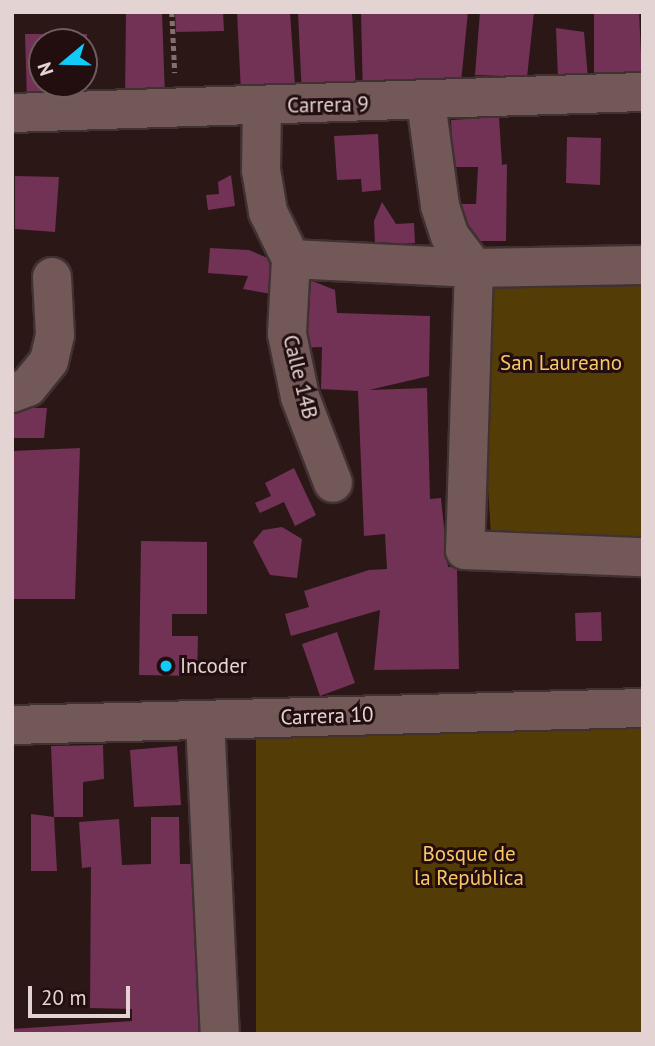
<!DOCTYPE html>
<html>
<head>
<meta charset="utf-8">
<style>
	body { margin:0 }
	#map { position:relative; width:655px; height:1046px; overflow:hidden; background:#2c1717; font-family:"PT Sans",sans-serif }
	div>[style] { position:absolute }
	[style*='--x'] { left:calc(var(--x)*1px); top:calc(var(--y)*1px); width:calc(var(--w)*1px); rotate:calc(var(--a)*1deg) }
	.green>* { inset:0; background:#543c07 }
	.building>* { inset:0; background:#713255 }
	.path>* { height:4.5px; margin-top:-2.25px; transform-origin:0; background:repeating-linear-gradient(90deg,#82706f 0 5px,transparent 0 8.5px) }
	.roads { filter:drop-shadow(2px 0 #413132) drop-shadow(-2px 0 #413132) drop-shadow(0 2px #413132) drop-shadow(0 -2px #413132) }
	.minor>* { height:38px; margin:-19px; padding:0 19px; transform-origin:19px; border-radius:19px; background:#725958 }
	.dots>* { width:19px; height:19px; translate:-50% -50%; box-sizing:border-box; border:4px solid #220e0e; border-radius:50% }
	span { translate:-50% -50%; white-space:nowrap; text-align:center; line-height:1.15; -webkit-text-stroke:6px #220e0e; paint-order:stroke }
	.street-label { font-size:21px; color:#e3d4d3 }
	.park-label { font-size:21px; color:#fcc866 }
	.poi-label { font-size:21px; color:#e3d4d3 }
	.left { translate:0 -50%; text-align:left }
	.frame { position:absolute; inset:0; border:14px solid #e3d4d3; pointer-events:none }
	.north { position:absolute; left:28px; top:28px; width:70px; height:70px; box-sizing:border-box; background:#220e0e; border:2px solid #6f5d5d; border-radius:50%; rotate:251deg; font-size:19px; font-weight:700; line-height:28px; text-align:center; color:#e3d4d3 }
	.north::after { content:''; display:block; margin:auto; width:24px; height:32px; background:#11cafa; clip-path:polygon(50% 0,100% 100%,50% 72%,0 100%) }
	.scale { position:absolute; left:28px; top:986px; width:102px; height:32px; box-sizing:border-box; border:4px solid #e3d4d3; border-top:0; padding-left:9px; font-size:21px; line-height:24px; white-space:nowrap; color:#e3d4d3; -webkit-text-stroke:5px #220e0e; paint-order:stroke }
</style>
</head>
<body>
<div id="map">
	<div class="green">
		<div style="clip-path:polygon(474px 268px,643px 278px,643px 542px,491px 535px)"></div>
		<div style="clip-path:polygon(643px 690px,643px 1034px,256px 1034px,256px 709px)"></div>
	</div>
	<div class="building">
		<div style="clip-path:polygon(126px 12px,162px 12px,165px 97px,125px 99px)"></div>
		<div style="clip-path:polygon(175px 12px,223px 12px,224px 31px,176px 32px)"></div>
		<div style="clip-path:polygon(237px 12px,290px 12px,295px 86px,241px 92px)"></div>
		<div style="clip-path:polygon(298px 12px,352px 12px,356px 92px,302px 97px)"></div>
		<div style="clip-path:polygon(361px 12px,468px 12px,461px 82px,363px 99px)"></div>
		<div style="clip-path:polygon(480px 12px,534px 12px,527px 77px,475px 75px)"></div>
		<div style="clip-path:polygon(594px 12px,639px 12px,642px 76px,594px 76px)"></div>
		<div style="clip-path:polygon(556px 28px,584px 32px,588px 78px,558px 78px)"></div>
		<div style="clip-path:polygon(evenodd,25px 34px,87px 34px,87px 93px,27px 100px,25px 34px,42px 42px,84px 42px,84px 84px,42px 84px,42px 42px)"></div>
		<div style="clip-path:polygon(499px 117px,502px 165px,507px 164px,506px 241px,456px 241px,456px 204px,476px 204px,478px 167px,453px 167px,451px 120px)"></div>
		<div style="clip-path:polygon(378px 134px,381px 190px,362px 192px,361px 179px,337px 180px,334px 136px)"></div>
		<div style="clip-path:polygon(567px 137px,601px 138px,600px 185px,566px 183px)"></div>
		<div style="clip-path:polygon(231px 175px,235px 206px,208px 210px,206px 195px,219px 194px,218px 182px)"></div>
		<div style="clip-path:polygon(15px 176px,59px 177px,55px 232px,15px 229px)"></div>
		<div style="clip-path:polygon(382px 202px,396px 224px,414px 223px,415px 243px,375px 245px,374px 221px)"></div>
		<div style="clip-path:polygon(210px 248px,249px 250px,288px 267px,283px 296px,243px 289px,248px 276px,208px 273px)"></div>
		<div style="clip-path:polygon(297px 275px,335px 290px,337px 313px,430px 316px,429px 376px,369px 390px,427px 388px,430px 499px,441px 498px,448px 567px,457px 567px,459px 669px,374px 670px,380px 610px,291px 636px,285px 614px,309px 607px,304px 591px,369px 570px,387px 569px,385px 534px,364px 536px,358px 391px,321px 389px,322px 347px,295px 348px)"></div>
		<div style="clip-path:polygon(12px 408px,47px 408px,44px 438px,12px 438px)"></div>
		<div style="clip-path:polygon(80px 448px,75px 599px,12px 599px,12px 451px)"></div>
		<div style="clip-path:polygon(294px 468px,316px 515px,295px 526px,284px 502px,260px 513px,255px 503px,271px 496px,265px 483px)"></div>
		<div style="clip-path:polygon(282px 527px,302px 539px,297px 578px,270px 575px,253px 542px,263px 530px)"></div>
		<div style="clip-path:polygon(141px 541px,207px 542px,207px 614px,172px 614px,172px 636px,198px 636px,197px 676px,139px 675px)"></div>
		<div style="clip-path:polygon(601px 612px,602px 641px,576px 641px,575px 613px)"></div>
		<div style="clip-path:polygon(337px 632px,355px 683px,320px 696px,302px 644px)"></div>
		<div style="clip-path:polygon(103px 745px,104px 779px,83px 782px,83px 817px,54px 817px,51px 746px)"></div>
		<div style="clip-path:polygon(177px 746px,181px 805px,134px 807px,130px 750px)"></div>
		<div style="clip-path:polygon(31px 814px,54px 817px,57px 871px,31px 871px)"></div>
		<div style="clip-path:polygon(151px 817px,179px 817px,180px 864px,200px 864px,200px 1034px,12px 1034px,12px 1029px,132px 1021px,132px 1009px,90px 1008px,91px 867px,82px 868px,79px 822px,119px 819px,122px 865px,151px 864px)"></div>
	</div>
	<div class="path">
		<div style="--x:172;--y:12;--w:61;--a:87.2"></div>
	</div>
	<div class="roads">
		<div class="minor">
			<div style="--x:426;--y:102;--w:105;--a:82.3"></div>
			<div style="--x:440;--y:206;--w:32;--a:72"></div>
			<div style="--x:450;--y:236;--w:40;--a:53"></div>
			<div style="--x:474;--y:268;--w:282;--a:91.8"></div>
			<div style="--x:465;--y:550;--w:178;--a:2.3"></div>
			<div style="--x:262;--y:106;--w:64;--a:90.9"></div>
			<div style="--x:261;--y:170;--w:43;--a:80.5"></div>
			<div style="--x:268;--y:212;--w:52;--a:63.9"></div>
			<div style="--x:291;--y:259;--w:75;--a:93.1"></div>
			<div style="--x:287;--y:334;--w:64;--a:78.3"></div>
			<div style="--x:300;--y:397;--w:92;--a:69"></div>
			<div style="--x:12;--y:113;--w:631;--a:-1.91"></div>
			<div style="--x:291;--y:259;--w:183;--a:2.8"></div>
			<div style="--x:474;--y:268;--w:169;--a:-1"></div>
			<div style="--x:12;--y:393;--w:17;--a:-21"></div>
			<div style="--x:28;--y:387;--w:33;--a:-51"></div>
			<div style="--x:49;--y:361;--w:27;--a:-77"></div>
			<div style="--x:55;--y:335;--w:58;--a:-93"></div>
			<div style="--x:205;--y:720;--w:314;--a:87.3"></div>
			<div style="--x:12;--y:725;--w:631;--a:-1.54"></div>
		</div>
	</div>
	<div class="dots">
		<div style="left:166px;top:666px;background:#11cafa"></div>
	</div>
	<div class="street-label">
		<span style="left:328px;top:105px;rotate:-1deg">Carrera 9</span>
		<span style="left:300px;top:377px;rotate:76deg">Calle 14B</span>
		<span style="left:327px;top:716px;rotate:-2deg">Carrera 10</span>
	</div>
	<div class="park-label">
		<span style="left:561px;top:363px">San Laureano</span>
		<span style="left:469px;top:866px">Bosque de<br>la República</span>
	</div>
	<div class="poi-label">
		<span class="left" style="left:180px;top:666px">Incoder</span>
	</div>
	<div class="frame"></div>
	<div class="north">N</div>
	<div class="scale">20 m</div>
</div>
</body>
</html>
